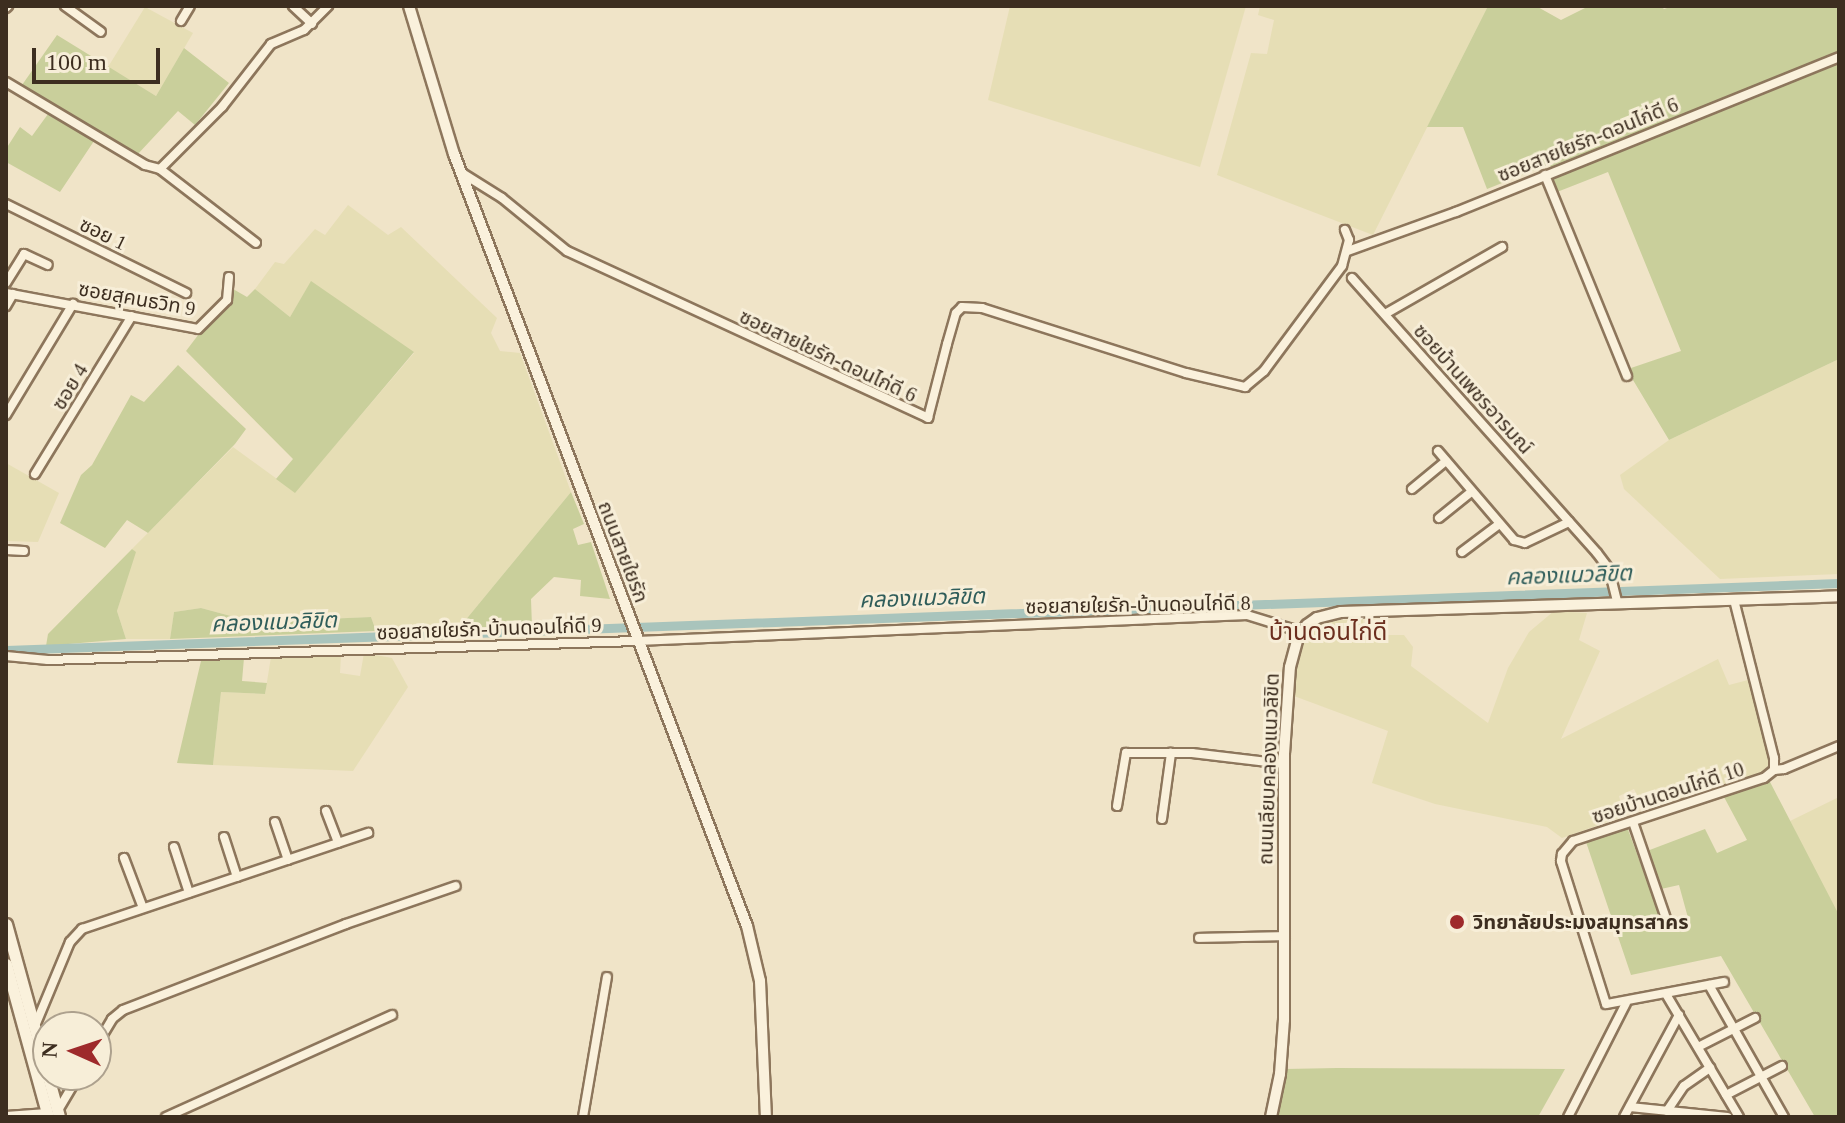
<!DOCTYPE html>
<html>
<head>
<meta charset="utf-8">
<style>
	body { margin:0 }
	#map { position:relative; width:1845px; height:1123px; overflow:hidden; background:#f0e4c8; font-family:"Times New Roman","Noto Sans Thai",serif }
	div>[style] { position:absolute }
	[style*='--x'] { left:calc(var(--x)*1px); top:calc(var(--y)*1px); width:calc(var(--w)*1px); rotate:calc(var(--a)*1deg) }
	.farmland>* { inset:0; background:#e6deb5 }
	.green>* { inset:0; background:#c9cf9b }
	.canal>* { height:9px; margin:-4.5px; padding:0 4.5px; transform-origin:4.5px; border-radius:4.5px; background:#a9c4bc }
	.roads { filter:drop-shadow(2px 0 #8d765c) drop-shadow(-2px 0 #8d765c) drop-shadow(0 2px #8d765c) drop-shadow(0 -2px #8d765c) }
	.minor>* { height:8px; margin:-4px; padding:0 4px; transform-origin:4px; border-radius:4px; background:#faf1dc }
	.tertiary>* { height:10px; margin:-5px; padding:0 5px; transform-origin:5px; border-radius:5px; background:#faf1dc }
	.secondary>* { height:11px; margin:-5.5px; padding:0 5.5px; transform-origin:5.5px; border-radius:5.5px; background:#faf1dc }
	.dots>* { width:22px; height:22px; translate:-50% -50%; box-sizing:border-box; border:4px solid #f7eed8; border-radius:50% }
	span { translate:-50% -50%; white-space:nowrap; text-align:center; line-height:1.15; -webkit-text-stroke:6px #f7eed8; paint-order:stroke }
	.street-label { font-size:20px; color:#3d2e20 }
	.poi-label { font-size:20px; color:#3d2e20; font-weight:700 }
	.left { translate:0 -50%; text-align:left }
	.water-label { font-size:22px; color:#2f5d5a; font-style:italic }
	.quarter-label { font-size:24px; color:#6b2e1e }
	.frame { position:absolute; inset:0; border:8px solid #3d2e20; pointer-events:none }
	.north { position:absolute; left:32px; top:1011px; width:80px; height:80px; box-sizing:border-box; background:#f7eed8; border:2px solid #ada18e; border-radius:50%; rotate:273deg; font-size:22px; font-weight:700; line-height:32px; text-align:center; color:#3d2e20 }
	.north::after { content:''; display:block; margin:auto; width:28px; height:36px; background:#9e2a2b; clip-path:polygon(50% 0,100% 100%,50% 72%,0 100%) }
	.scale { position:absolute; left:32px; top:48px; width:128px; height:36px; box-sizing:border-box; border:4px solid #3d2e20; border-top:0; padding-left:10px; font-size:24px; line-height:28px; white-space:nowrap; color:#3d2e20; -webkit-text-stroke:6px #f7eed8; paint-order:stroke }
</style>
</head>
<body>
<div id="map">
	<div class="farmland">
		<div style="clip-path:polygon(1010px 6px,1246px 6px,1200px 167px,988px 100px)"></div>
		<div style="clip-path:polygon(1260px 6px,1488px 6px,1373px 235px,1217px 175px,1251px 53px,1267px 54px,1274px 20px,1258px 15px)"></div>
		<div style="clip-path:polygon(145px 7px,193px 33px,156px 96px,108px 67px)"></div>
		<div style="clip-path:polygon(348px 205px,388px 235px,401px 227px,497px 318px,491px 333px,500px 351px,520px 353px,571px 492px,459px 628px,376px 631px,371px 617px,253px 622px,201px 608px,174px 612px,170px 639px,126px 639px,117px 611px,135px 552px,132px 549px,233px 447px,295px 492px,414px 353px,311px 282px,290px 317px,255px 289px,275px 262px,284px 264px,315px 229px,325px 235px)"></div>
		<div style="clip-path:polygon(1839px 359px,1839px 574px,1720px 579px,1624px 489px,1620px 475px,1669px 440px)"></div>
		<div style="clip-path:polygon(6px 463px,59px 493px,38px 542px,6px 541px)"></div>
		<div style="clip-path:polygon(1554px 611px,1587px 613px,1579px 640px,1600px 651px,1561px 739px,1718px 659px,1729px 685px,1748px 680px,1770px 754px,1769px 765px,1758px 775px,1642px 806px,1634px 789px,1619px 796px,1624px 816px,1562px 838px,1547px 827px,1435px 804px,1372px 783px,1388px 731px,1294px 696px,1298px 649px,1308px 632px,1322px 621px,1363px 619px,1365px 635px,1404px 635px,1413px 647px,1411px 666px,1488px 723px,1508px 668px,1529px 632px)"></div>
		<div style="clip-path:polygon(364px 653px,392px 658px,408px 687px,353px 771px,213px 765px,221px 692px,265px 694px,271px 657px,341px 655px,340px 673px,360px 676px)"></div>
		<div style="clip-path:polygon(1839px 797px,1839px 915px,1837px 916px,1790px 821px)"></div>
	</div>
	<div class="green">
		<div style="clip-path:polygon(1488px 6px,1536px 6px,1561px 20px,1589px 6px,1661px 6px,1664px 9px,1673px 6px,1839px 6px,1839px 359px,1669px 440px,1633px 380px,1631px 368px,1681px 351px,1608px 172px,1557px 192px,1550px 164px,1487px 189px,1463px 127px,1427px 127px)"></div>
		<div style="clip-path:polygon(57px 35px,156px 96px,184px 48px,229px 83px,195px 125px,178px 111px,137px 155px,22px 85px)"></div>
		<div style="clip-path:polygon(48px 114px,94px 141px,60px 192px,6px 162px,6px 149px,20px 127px,32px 136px)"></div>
		<div style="clip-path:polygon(311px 281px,414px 352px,295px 493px,276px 479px,293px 459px,186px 351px,233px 289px,247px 297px,255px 289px,290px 317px)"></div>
		<div style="clip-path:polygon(178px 365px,246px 429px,235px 444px,148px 533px,127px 520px,105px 548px,60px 523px,81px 475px,92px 465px,131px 395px,144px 402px)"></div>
		<div style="clip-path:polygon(571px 492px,584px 524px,573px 529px,578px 545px,591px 542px,610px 599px,580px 596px,581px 580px,554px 577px,531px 599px,532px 627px,459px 628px)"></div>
		<div style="clip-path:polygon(132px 549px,136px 552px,117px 611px,126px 639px,46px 646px,48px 634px)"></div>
		<div style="clip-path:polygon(201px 608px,253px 622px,371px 617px,376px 631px,170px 639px,174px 612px)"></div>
		<div style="clip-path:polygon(244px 658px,242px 681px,267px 683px,265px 694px,221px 692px,213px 765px,177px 763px,201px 661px)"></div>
		<div style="clip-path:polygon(1769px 780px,1839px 915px,1839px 1117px,1815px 1117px,1721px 956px,1631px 975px,1586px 842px,1627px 827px,1666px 932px,1690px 925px,1679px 885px,1661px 889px,1647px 851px,1705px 829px,1717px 853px,1747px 840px,1724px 797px)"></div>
		<div style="clip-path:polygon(1285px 1069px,1337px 1068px,1565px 1069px,1538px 1117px,1276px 1117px)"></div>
	</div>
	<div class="canal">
		<div style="--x:6;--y:650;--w:1834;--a:-2.09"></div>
	</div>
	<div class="roads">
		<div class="minor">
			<div style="--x:65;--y:6;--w:44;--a:35.8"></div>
			<div style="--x:293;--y:6;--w:26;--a:43"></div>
			<div style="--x:6;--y:8;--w:3;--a:-45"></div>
			<div style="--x:181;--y:21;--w:17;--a:-59"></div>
			<div style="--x:6;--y:82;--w:162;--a:30.8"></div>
			<div style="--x:145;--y:165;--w:16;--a:15"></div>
			<div style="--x:160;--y:169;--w:88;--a:-45"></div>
			<div style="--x:222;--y:107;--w:80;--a:-52.1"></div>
			<div style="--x:271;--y:44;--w:36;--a:-23"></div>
			<div style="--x:304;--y:30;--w:34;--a:-45"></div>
			<div style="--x:160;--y:169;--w:121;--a:37.6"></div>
			<div style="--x:462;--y:173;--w:47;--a:32"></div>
			<div style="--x:502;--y:198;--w:84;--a:39.2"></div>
			<div style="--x:567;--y:251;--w:398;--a:24.8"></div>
			<div style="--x:928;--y:418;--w:76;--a:-75.6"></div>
			<div style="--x:947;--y:344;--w:32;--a:-74"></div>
			<div style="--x:956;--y:313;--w:8;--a:-45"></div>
			<div style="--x:962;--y:307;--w:20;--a:3"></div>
			<div style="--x:982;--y:308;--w:214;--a:17.7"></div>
			<div style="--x:1186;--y:373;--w:61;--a:13.3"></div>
			<div style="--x:1245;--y:387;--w:25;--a:-40"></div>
			<div style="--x:1264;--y:371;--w:131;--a:-53.4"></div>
			<div style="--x:1342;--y:266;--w:27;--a:-75"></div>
			<div style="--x:1349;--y:240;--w:11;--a:-112"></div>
			<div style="--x:1545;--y:175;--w:217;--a:67.8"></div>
			<div style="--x:6;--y:204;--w:201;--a:26.3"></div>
			<div style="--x:1348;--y:251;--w:115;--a:-19.9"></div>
			<div style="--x:1456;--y:212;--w:413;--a:-22"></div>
			<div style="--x:1352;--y:278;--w:368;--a:48.3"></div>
			<div style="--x:1597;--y:553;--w:20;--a:53"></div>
			<div style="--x:1609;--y:569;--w:36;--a:76"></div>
			<div style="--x:6;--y:283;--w:34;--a:-58"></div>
			<div style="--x:24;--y:254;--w:26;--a:25"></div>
			<div style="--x:6;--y:293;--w:195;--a:10.6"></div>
			<div style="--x:198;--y:329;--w:41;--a:-45"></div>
			<div style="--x:227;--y:300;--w:23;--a:-85"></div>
			<div style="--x:6;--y:306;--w:14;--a:-60"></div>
			<div style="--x:1385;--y:314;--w:135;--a:-29.8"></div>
			<div style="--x:6;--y:415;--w:130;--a:-58.9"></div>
			<div style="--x:1438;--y:451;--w:117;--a:49.5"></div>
			<div style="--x:1514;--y:540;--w:11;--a:15"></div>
			<div style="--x:1525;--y:543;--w:49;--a:-25.5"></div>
			<div style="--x:35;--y:474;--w:185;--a:-58.5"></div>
			<div style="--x:1412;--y:489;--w:44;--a:-39.5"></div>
			<div style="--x:1439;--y:518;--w:40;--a:-39"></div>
			<div style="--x:6;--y:550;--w:18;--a:3"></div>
			<div style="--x:1462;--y:552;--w:45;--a:-36.9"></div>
			<div style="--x:6;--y:656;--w:42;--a:5.4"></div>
			<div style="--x:48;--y:660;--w:589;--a:-1.85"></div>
			<div style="--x:637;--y:641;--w:611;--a:-2.44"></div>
			<div style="--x:1247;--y:615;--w:58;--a:17.2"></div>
			<div style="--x:1774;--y:770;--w:10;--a:-6"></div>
			<div style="--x:1784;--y:769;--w:60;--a:-22.7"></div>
			<div style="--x:1117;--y:806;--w:54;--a:-80.4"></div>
			<div style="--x:1126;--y:753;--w:66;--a:0"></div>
			<div style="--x:1192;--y:753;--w:93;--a:6.8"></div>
			<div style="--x:326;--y:811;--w:34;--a:69"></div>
			<div style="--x:1162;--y:819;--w:67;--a:-82.2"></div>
			<div style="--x:275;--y:822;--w:40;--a:71.1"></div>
			<div style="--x:1633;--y:822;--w:108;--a:71.1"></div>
			<div style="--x:224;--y:837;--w:42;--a:72"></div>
			<div style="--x:174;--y:847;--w:48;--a:71.9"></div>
			<div style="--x:124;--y:858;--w:53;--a:69.2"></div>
			<div style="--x:1199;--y:938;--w:86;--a:-1.3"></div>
			<div style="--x:1724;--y:982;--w:120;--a:169.4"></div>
			<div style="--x:1606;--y:1004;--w:150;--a:-107.5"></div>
			<div style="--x:1561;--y:861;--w:7;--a:-82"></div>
			<div style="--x:1562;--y:854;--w:17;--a:-50"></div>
			<div style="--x:1573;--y:841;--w:201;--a:-18.3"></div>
			<div style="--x:1764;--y:778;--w:13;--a:-39"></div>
			<div style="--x:1774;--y:770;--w:12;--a:-90"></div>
			<div style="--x:1774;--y:758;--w:163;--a:-104.2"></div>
			<div style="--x:1709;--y:985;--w:152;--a:60.4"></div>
			<div style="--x:1666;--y:994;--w:143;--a:59.3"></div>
			<div style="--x:35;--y:1026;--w:91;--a:-67.4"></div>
			<div style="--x:70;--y:942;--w:18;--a:-47"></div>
			<div style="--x:82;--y:929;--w:302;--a:-18.6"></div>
			<div style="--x:96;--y:1046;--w:31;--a:-59"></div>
			<div style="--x:112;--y:1019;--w:14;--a:-39"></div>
			<div style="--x:123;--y:1010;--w:239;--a:-21.1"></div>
			<div style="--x:346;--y:924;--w:116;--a:-19.1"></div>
			<div style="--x:1698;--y:1047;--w:64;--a:-27"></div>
			<div style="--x:1726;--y:1095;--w:63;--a:-27.4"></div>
			<div style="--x:1630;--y:1107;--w:98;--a:5.9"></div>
			<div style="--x:1667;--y:1111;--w:30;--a:-56"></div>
			<div style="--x:1684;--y:1086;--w:32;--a:-35"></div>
			<div style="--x:57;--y:1112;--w:43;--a:-59.3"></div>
			<div style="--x:6;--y:1116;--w:41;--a:-4.2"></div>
			<div style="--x:166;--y:1117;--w:248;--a:-24.3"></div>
			<div style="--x:583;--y:1117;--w:142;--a:-80.3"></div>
			<div style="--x:1568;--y:1117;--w:128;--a:-63"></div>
			<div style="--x:1624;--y:1117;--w:116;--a:-61.7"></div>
		</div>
		<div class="tertiary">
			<div style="--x:409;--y:6;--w:155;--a:73.1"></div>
			<div style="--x:454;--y:154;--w:826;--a:69.22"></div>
			<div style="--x:747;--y:926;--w:57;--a:76.7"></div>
			<div style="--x:760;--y:981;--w:136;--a:87.5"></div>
			<div style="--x:1271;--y:1117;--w:44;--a:-78.2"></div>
			<div style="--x:1280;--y:1074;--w:54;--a:-85.8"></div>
			<div style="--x:1284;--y:1020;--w:266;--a:-90"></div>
			<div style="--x:1284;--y:754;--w:87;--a:-86.1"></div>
			<div style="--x:1290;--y:667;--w:30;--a:-75"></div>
			<div style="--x:1298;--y:638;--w:16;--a:-55"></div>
			<div style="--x:1307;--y:625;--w:12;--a:-35"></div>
			<div style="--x:1317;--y:618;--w:25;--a:-14"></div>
			<div style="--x:1341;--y:612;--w:498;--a:-1.8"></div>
		</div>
		<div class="secondary">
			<div style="--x:6;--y:924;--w:200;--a:74.6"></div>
			<div style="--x:6;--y:964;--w:159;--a:74.6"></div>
		</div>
	</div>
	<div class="dots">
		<div style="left:1457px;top:922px;background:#9e2a2b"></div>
	</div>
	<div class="street-label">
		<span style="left:1588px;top:140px;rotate:-22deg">ซอยสายใยรัก-ดอนไก่ดี 6</span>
		<span style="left:103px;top:234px;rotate:26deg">ซอย 1</span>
		<span style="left:137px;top:299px;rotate:10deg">ซอยสุคนธวิท 9</span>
		<span style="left:828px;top:356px;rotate:25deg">ซอยสายใยรัก-ดอนไก่ดี 6</span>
		<span style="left:70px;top:387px;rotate:-59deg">ซอย 4</span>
		<span style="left:1473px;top:389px;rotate:48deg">ซอยบ้านเพชรอารมณ์</span>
		<span style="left:623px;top:552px;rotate:69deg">ถนนสายใยรัก</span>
		<span style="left:1138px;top:605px;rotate:-1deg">ซอยสายใยรัก-บ้านดอนไก่ดี 8</span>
		<span style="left:489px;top:629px;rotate:-2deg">ซอยสายใยรัก-บ้านดอนไก่ดี 9</span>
		<span style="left:1269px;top:769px;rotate:-88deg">ถนนเลียบคลองแนวลิขิต</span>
		<span style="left:1668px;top:793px;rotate:-18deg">ซอยบ้านดอนไก่ดี 10</span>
	</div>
	<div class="poi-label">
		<span class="left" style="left:1473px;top:922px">วิทยาลัยประมงสมุทรสาคร</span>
	</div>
	<div class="water-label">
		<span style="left:1569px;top:575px;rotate:-2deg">คลองแนวลิขิต</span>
		<span style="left:922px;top:598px;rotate:-2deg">คลองแนวลิขิต</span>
		<span style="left:274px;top:622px;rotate:-2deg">คลองแนวลิขิต</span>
	</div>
	<div class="quarter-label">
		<span style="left:1328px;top:633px">บ้านดอนไก่ดี</span>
	</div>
	<div class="frame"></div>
	<div class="north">N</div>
	<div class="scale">100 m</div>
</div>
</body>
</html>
